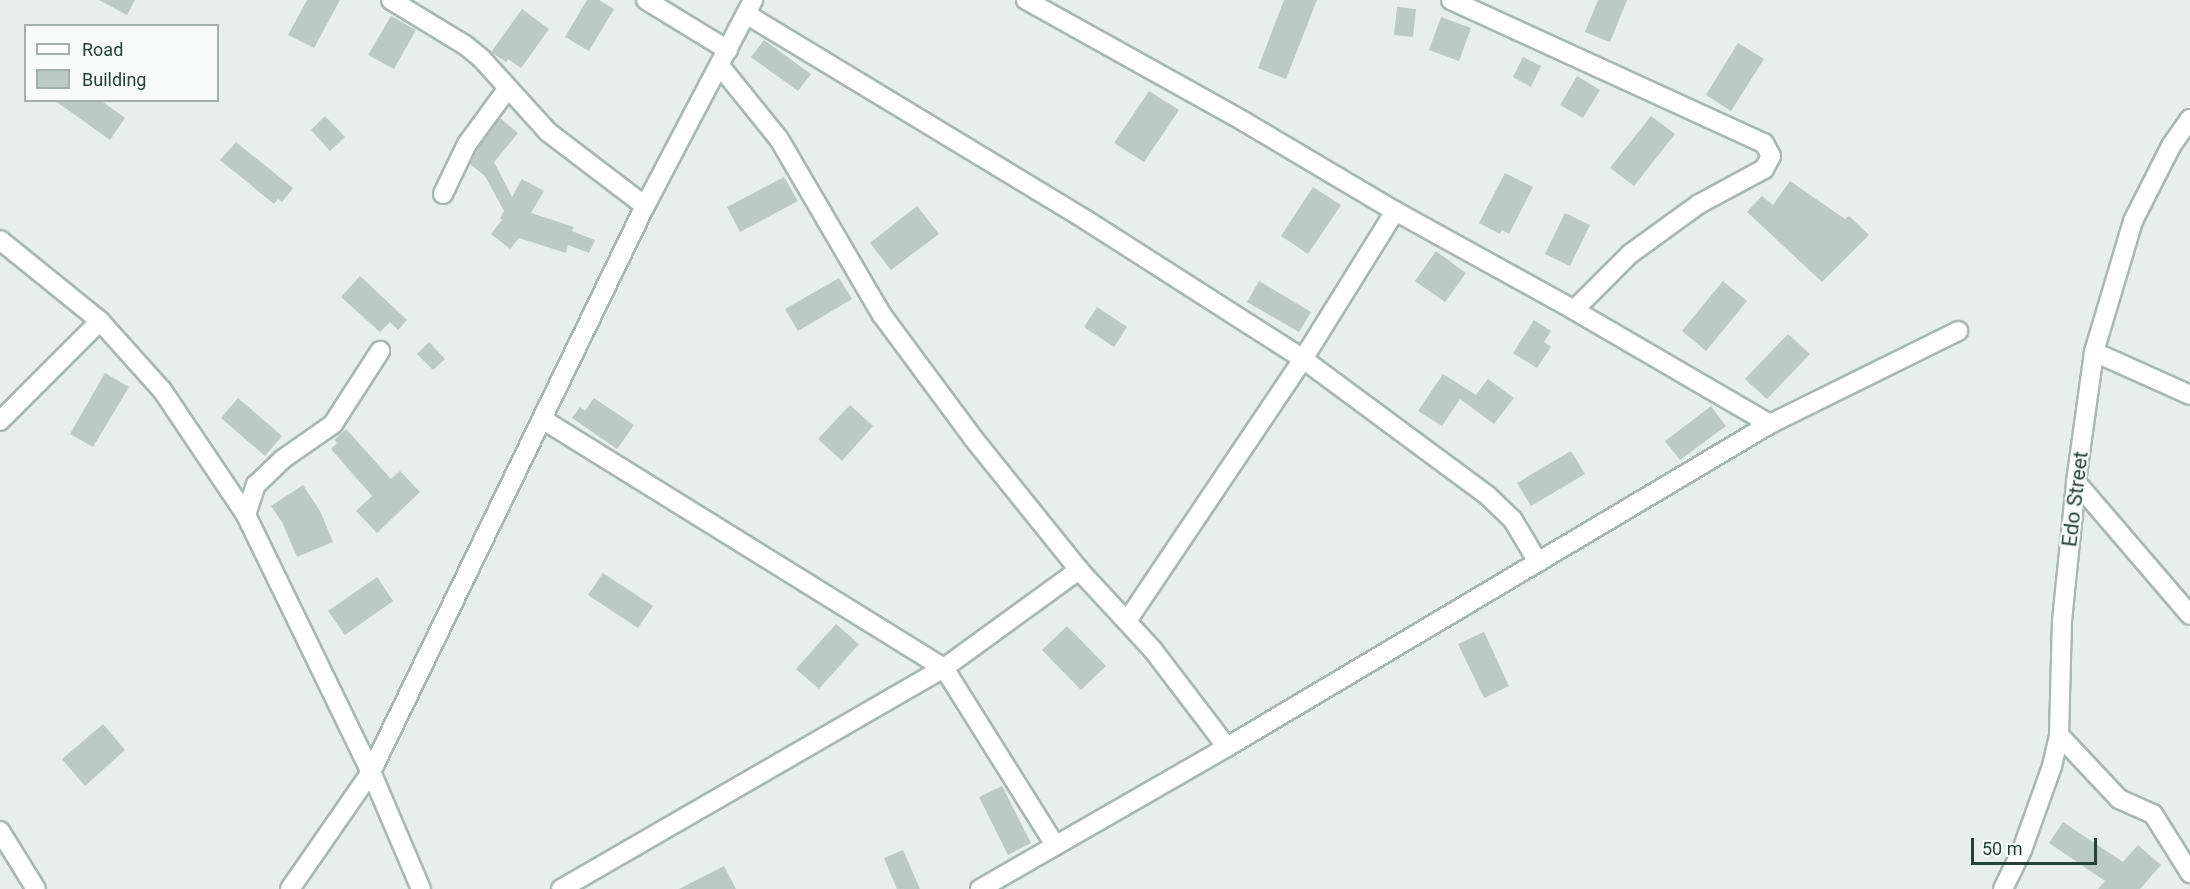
<!DOCTYPE html>
<html>
<head>
<meta charset="utf-8">
<style>
	body { margin:0 }
	#map { position:relative; width:2190px; height:889px; overflow:hidden; background:#e6efeb; font-family:Roboto,sans-serif }
	div>[style] { position:absolute }
	[style*='--x'] { left:calc(var(--x)*1px); top:calc(var(--y)*1px); width:calc(var(--w)*1px); rotate:calc(var(--a)*1deg) }
	.building>* { inset:0; background:#bbcac4 }
	.roads { filter:drop-shadow(2px 0 #a8b8b2) drop-shadow(-2px 0 #a8b8b2) drop-shadow(0 2px #a8b8b2) drop-shadow(0 -2px #a8b8b2) }
	.minor>* { height:18px; margin:-9px; padding:0 9px; transform-origin:9px; border-radius:9px; background:#fff }
	span { translate:-50% -50%; white-space:nowrap; text-align:center; line-height:1.15; -webkit-text-stroke:4.5px #f7fbf9; paint-order:stroke }
	.street-label { font-size:21px; color:#24423a }
	.legend { position:absolute; left:24px; top:24px; width:195px; height:78px; box-sizing:border-box; background:#f7fbf9; border:2px solid #a3b1ad; margin:0; padding:8px 10px; list-style:none; font-size:18px; color:#24423a }
	.legend li { display:flex; align-items:center; gap:12px; height:30px }
	.legend b { width:30px; border:2px solid #a3b1ad }
	.scale { position:absolute; left:1971px; top:838px; width:126px; height:27px; box-sizing:border-box; border:3px solid #24423a; border-top:0; padding-left:8px; font-size:18px; line-height:21px; white-space:nowrap; color:#24423a; -webkit-text-stroke:4px #f7fbf9; paint-order:stroke }
</style>
</head>
<body>
<div id="map">
	<div class="building">
		<div style="clip-path:polygon(99px 0,135px 0,127px 15px)"></div>
		<div style="clip-path:polygon(307px 0,340px 0,314px 48px,288px 35px)"></div>
		<div style="clip-path:polygon(587px 0,599px 0,614px 9px,589px 51px,565px 37px)"></div>
		<div style="clip-path:polygon(1284px 0,1317px 0,1286px 79px,1258px 68px)"></div>
		<div style="clip-path:polygon(1598px 0,1627px 0,1610px 42px,1585px 32px)"></div>
		<div style="clip-path:polygon(1397px 7px,1416px 9px,1413px 37px,1394px 35px)"></div>
		<div style="clip-path:polygon(522px 9px,549px 29px,521px 68px,508px 59px,506px 62px,491px 52px)"></div>
		<div style="clip-path:polygon(391px 16px,416px 30px,394px 69px,368px 55px)"></div>
		<div style="clip-path:polygon(1441px 17px,1471px 28px,1459px 61px,1429px 50px)"></div>
		<div style="clip-path:polygon(764px 40px,811px 74px,798px 91px,751px 57px)"></div>
		<div style="clip-path:polygon(1738px 43px,1764px 59px,1731px 111px,1706px 95px)"></div>
		<div style="clip-path:polygon(1523px 57px,1541px 66px,1531px 87px,1513px 77px)"></div>
		<div style="clip-path:polygon(1577px 76px,1600px 90px,1583px 118px,1560px 105px)"></div>
		<div style="clip-path:polygon(1149px 91px,1179px 110px,1144px 162px,1114px 143px)"></div>
		<div style="clip-path:polygon(54px 100px,100px 100px,125px 118px,110px 140px)"></div>
		<div style="clip-path:polygon(325px 116px,345px 137px,330px 151px,311px 130px)"></div>
		<div style="clip-path:polygon(1651px 116px,1675px 134px,1634px 186px,1610px 168px)"></div>
		<div style="clip-path:polygon(500px 118px,518px 133px,494px 162px,512px 197px,522px 179px,544px 191px,531px 213px,574px 227px,572px 231px,595px 240px,589px 253px,568px 245px,566px 253px,519px 238px,510px 249px,491px 234px,502px 220px,500px 218px,504px 211px,485px 176px,470px 164px,477px 150px)"></div>
		<div style="clip-path:polygon(236px 142px,293px 188px,282px 202px,278px 199px,274px 204px,220px 160px)"></div>
		<div style="clip-path:polygon(1505px 173px,1533px 187px,1509px 234px,1502px 230px,1500px 234px,1479px 223px)"></div>
		<div style="clip-path:polygon(784px 177px,798px 201px,740px 232px,727px 207px)"></div>
		<div style="clip-path:polygon(1790px 181px,1845px 219px,1849px 216px,1869px 235px,1822px 282px,1747px 212px,1762px 196px,1773px 205px)"></div>
		<div style="clip-path:polygon(1313px 187px,1341px 205px,1308px 254px,1281px 236px)"></div>
		<div style="clip-path:polygon(917px 206px,939px 234px,891px 270px,870px 243px)"></div>
		<div style="clip-path:polygon(1565px 213px,1590px 225px,1570px 266px,1545px 254px)"></div>
		<div style="clip-path:polygon(1436px 251px,1466px 273px,1445px 302px,1415px 281px)"></div>
		<div style="clip-path:polygon(360px 276px,407px 320px,398px 330px,390px 322px,380px 332px,341px 297px)"></div>
		<div style="clip-path:polygon(839px 278px,852px 299px,798px 331px,785px 309px)"></div>
		<div style="clip-path:polygon(1259px 281px,1311px 312px,1299px 332px,1247px 302px)"></div>
		<div style="clip-path:polygon(1723px 281px,1747px 301px,1706px 351px,1682px 331px)"></div>
		<div style="clip-path:polygon(1097px 307px,1127px 327px,1114px 347px,1084px 327px)"></div>
		<div style="clip-path:polygon(1534px 320px,1551px 331px,1544px 342px,1551px 347px,1537px 368px,1513px 353px)"></div>
		<div style="clip-path:polygon(1788px 334px,1810px 354px,1767px 399px,1745px 379px)"></div>
		<div style="clip-path:polygon(429px 342px,445px 359px,433px 370px,417px 354px)"></div>
		<div style="clip-path:polygon(105px 373px,129px 387px,93px 447px,70px 434px)"></div>
		<div style="clip-path:polygon(1443px 374px,1476px 395px,1488px 379px,1514px 398px,1494px 424px,1460px 399px,1442px 426px,1418px 411px)"></div>
		<div style="clip-path:polygon(238px 398px,282px 436px,265px 456px,221px 418px)"></div>
		<div style="clip-path:polygon(594px 398px,634px 425px,617px 449px,572px 418px,580px 407px,585px 411px)"></div>
		<div style="clip-path:polygon(850px 405px,873px 426px,842px 461px,818px 439px)"></div>
		<div style="clip-path:polygon(1711px 406px,1726px 426px,1680px 460px,1665px 441px)"></div>
		<div style="clip-path:polygon(346px 429px,391px 479px,400px 471px,420px 492px,377px 533px,356px 511px,372px 496px,331px 449px,337px 443px,334px 440px)"></div>
		<div style="clip-path:polygon(1571px 451px,1585px 474px,1531px 506px,1517px 483px)"></div>
		<div style="clip-path:polygon(303px 485px,320px 511px,333px 542px,297px 557px,282px 522px,271px 506px)"></div>
		<div style="clip-path:polygon(603px 573px,653px 606px,638px 628px,588px 595px)"></div>
		<div style="clip-path:polygon(377px 577px,393px 601px,345px 635px,328px 611px)"></div>
		<div style="clip-path:polygon(836px 624px,859px 644px,819px 689px,796px 669px)"></div>
		<div style="clip-path:polygon(1067px 626px,1106px 666px,1081px 690px,1042px 650px)"></div>
		<div style="clip-path:polygon(1484px 632px,1509px 686px,1484px 698px,1458px 644px)"></div>
		<div style="clip-path:polygon(103px 724px,125px 750px,85px 786px,62px 759px)"></div>
		<div style="clip-path:polygon(1002px 786px,1031px 843px,1008px 855px,979px 797px)"></div>
		<div style="clip-path:polygon(2063px 822px,2123px 862px,2138px 845px,2161px 865px,2140px 889px,2098px 889px,2105px 881px,2049px 843px)"></div>
		<div style="clip-path:polygon(903px 850px,920px 889px,897px 889px,884px 858px)"></div>
		<div style="clip-path:polygon(724px 866px,736px 889px,679px 889px)"></div>
	</div>
	<div class="roads">
		<div class="minor">
			<div style="--x:391;--y:0;--w:87;--a:31.3"></div>
			<div style="--x:465;--y:45;--w:21;--a:39"></div>
			<div style="--x:481;--y:58;--w:100;--a:47.8"></div>
			<div style="--x:548;--y:132;--w:122;--a:37.3"></div>
			<div style="--x:646;--y:0;--w:96;--a:31.4"></div>
			<div style="--x:1026;--y:0;--w:251;--a:29.1"></div>
			<div style="--x:1245;--y:122;--w:174;--a:30.7"></div>
			<div style="--x:1395;--y:211;--w:205;--a:28.9"></div>
			<div style="--x:1574;--y:310;--w:227;--a:30.2"></div>
			<div style="--x:1451;--y:0;--w:344;--a:24.6"></div>
			<div style="--x:1764;--y:143;--w:15;--a:62"></div>
			<div style="--x:1771;--y:156;--w:15;--a:118"></div>
			<div style="--x:1764;--y:169;--w:74;--a:151.7"></div>
			<div style="--x:1699;--y:204;--w:85;--a:144.1"></div>
			<div style="--x:1630;--y:254;--w:79;--a:135"></div>
			<div style="--x:746;--y:14;--w:398;--a:31.2"></div>
			<div style="--x:1086;--y:220;--w:258;--a:32.6"></div>
			<div style="--x:1303;--y:359;--w:230;--a:36.5"></div>
			<div style="--x:1488;--y:496;--w:35;--a:44"></div>
			<div style="--x:1513;--y:520;--w:49;--a:59.2"></div>
			<div style="--x:720;--y:66;--w:94;--a:51.1"></div>
			<div style="--x:779;--y:139;--w:204;--a:59.7"></div>
			<div style="--x:882;--y:315;--w:153;--a:53.5"></div>
			<div style="--x:973;--y:438;--w:169;--a:51.2"></div>
			<div style="--x:1079;--y:570;--w:109;--a:47.2"></div>
			<div style="--x:1153;--y:650;--w:122;--a:52.7"></div>
			<div style="--x:443;--y:194;--w:55;--a:-64.4"></div>
			<div style="--x:467;--y:144;--w:69;--a:-53.8"></div>
			<div style="--x:0;--y:240;--w:129;--a:39"></div>
			<div style="--x:100;--y:321;--w:93;--a:48.1"></div>
			<div style="--x:162;--y:390;--w:151;--a:56.1"></div>
			<div style="--x:246;--y:515;--w:286;--a:64.1"></div>
			<div style="--x:371;--y:772;--w:142;--a:124.7"></div>
			<div style="--x:2094;--y:352;--w:105;--a:24.1"></div>
			<div style="--x:542;--y:419;--w:473;--a:31.8"></div>
			<div style="--x:944;--y:668;--w:209;--a:57.9"></div>
			<div style="--x:0;--y:421;--w:141;--a:-45"></div>
			<div style="--x:2076;--y:482;--w:175;--a:49.4"></div>
			<div style="--x:246;--y:515;--w:32;--a:-72"></div>
			<div style="--x:256;--y:485;--w:37;--a:-44"></div>
			<div style="--x:283;--y:459;--w:61;--a:-35"></div>
			<div style="--x:333;--y:424;--w:87;--a:-57.2"></div>
			<div style="--x:1127;--y:621;--w:316;--a:-56.1"></div>
			<div style="--x:1303;--y:359;--w:174;--a:-58.1"></div>
			<div style="--x:2059;--y:735;--w:88;--a:46.8"></div>
			<div style="--x:2119;--y:799;--w:37;--a:24"></div>
			<div style="--x:2153;--y:814;--w:70;--a:57.9"></div>
			<div style="--x:0;--y:831;--w:68;--a:58.2"></div>
			<div style="--x:421;--y:889;--w:127;--a:-113.1"></div>
			<div style="--x:371;--y:772;--w:629;--a:-64.17"></div>
			<div style="--x:645;--y:206;--w:233;--a:-62.3"></div>
			<div style="--x:561;--y:889;--w:442;--a:-30"></div>
			<div style="--x:944;--y:668;--w:167;--a:-36"></div>
			<div style="--x:980;--y:889;--w:285;--a:-29.9"></div>
			<div style="--x:1227;--y:747;--w:632;--a:-30.75"></div>
			<div style="--x:1770;--y:424;--w:210;--a:-26.3"></div>
			<div style="--x:2003;--y:889;--w:43;--a:-64"></div>
			<div style="--x:2022;--y:850;--w:89;--a:-70.3"></div>
			<div style="--x:2052;--y:766;--w:32;--a:-77"></div>
			<div style="--x:2059;--y:735;--w:114;--a:-88.5"></div>
			<div style="--x:2062;--y:621;--w:140;--a:-84.2"></div>
			<div style="--x:2076;--y:482;--w:131;--a:-82.1"></div>
			<div style="--x:2094;--y:352;--w:137;--a:-73.4"></div>
			<div style="--x:2133;--y:221;--w:84;--a:-63.1"></div>
			<div style="--x:2171;--y:146;--w:33;--a:-55"></div>
		</div>
	</div>
	<div class="street-label">
		<span style="left:2075px;top:499px;rotate:-83deg">Edo Street</span>
	</div>
	<ul class="legend">
	<li><b style="height:8px;background:#fff"></b>Road</li>
	<li><b style="height:16px;background:#bbcac4"></b>Building</li>
	</ul>
	<div class="scale">50 m</div>
</div>
</body>
</html>
